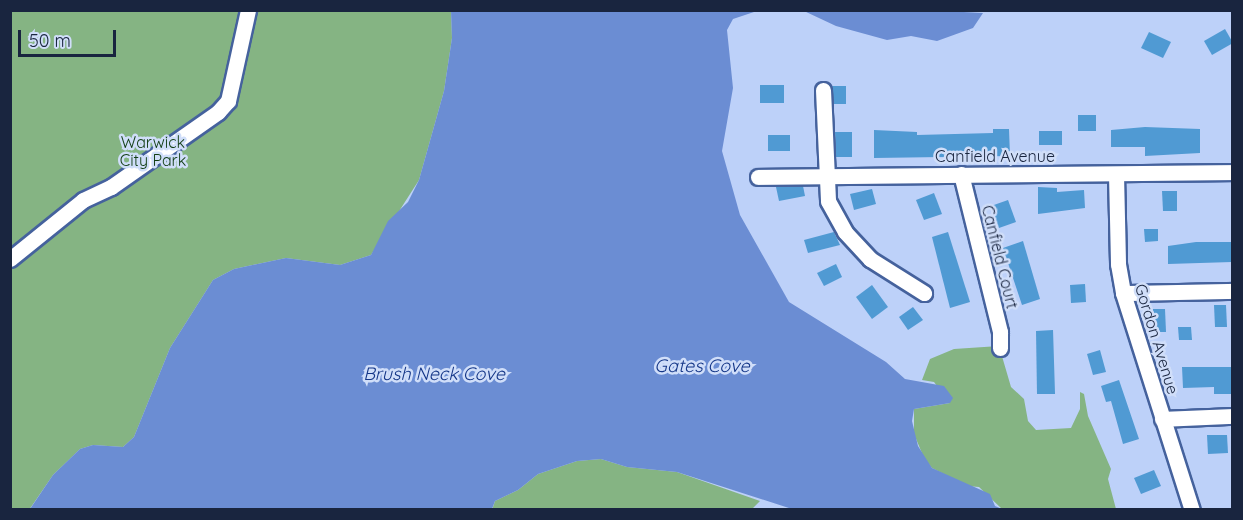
<!DOCTYPE html>
<html>
<head>
<meta charset="utf-8">
<style>
	body { margin:0 }
	#map { position:relative; width:1243px; height:520px; overflow:hidden; background:#bdd1f9; font-family:Quicksand,sans-serif }
	div>[style] { position:absolute }
	[style*='--x'] { left:calc(var(--x)*1px); top:calc(var(--y)*1px); width:calc(var(--w)*1px); rotate:calc(var(--a)*1deg) }
	.green>* { inset:0; background:#85b483 }
	.water>* { inset:0; background:#6b8dd3 }
	.building>* { inset:0; background:#509ad3 }
	.roads { filter:drop-shadow(2px 0 #45629d) drop-shadow(-2px 0 #45629d) drop-shadow(0 2px #45629d) drop-shadow(0 -2px #45629d) }
	.street>* { height:15px; margin:-7.5px; padding:0 7.5px; transform-origin:7.5px; border-radius:7.5px; background:#fff }
	span { translate:-50% -50%; white-space:nowrap; text-align:center; line-height:1.15; -webkit-text-stroke:5px #d0def9; paint-order:stroke }
	.park-label { font-size:16px; color:#113d12 }
	.street-label { font-size:16px; color:#19253f }
	.water-label { font-size:18px; color:#133587; font-style:italic }
	.frame { position:absolute; inset:0; border:12px solid #19253f; pointer-events:none }
	.scale { position:absolute; left:18px; top:30px; width:98px; height:27px; box-sizing:border-box; border:3px solid #19253f; border-top:0; padding-left:8px; font-size:18px; line-height:21px; white-space:nowrap; color:#19253f; -webkit-text-stroke:4px #d0def9; paint-order:stroke }
</style>
</head>
<body>
<div id="map">
	<div class="green">
		<div style="clip-path:polygon(451px 10px,452px 38px,444px 91px,419px 180px,371px 255px,340px 265px,286px 258px,234px 269px,213px 280px,170px 348px,134px 437px,123px 447px,93px 445px,80px 449px,53px 475px,29px 510px,10px 509px,10px 11px)"></div>
		<div style="clip-path:polygon(999px 346px,1011px 387px,1024px 399px,1028px 421px,1036px 430px,1071px 428px,1080px 409px,1080px 392px,1084px 394px,1088px 416px,1111px 469px,1108px 479px,1116px 509px,1002px 509px,979px 487px,967px 486px,932px 468px,924px 458px,914px 434px,914px 409px,950px 403px,934px 382px,922px 380px,930px 359px,954px 349px)"></div>
		<div style="clip-path:polygon(601px 459px,627px 467px,677px 472px,760px 501px,751px 510px,492px 510px,495px 501px,518px 490px,538px 474px,577px 461px)"></div>
	</div>
	<div class="water">
		<div style="clip-path:polygon(925px 10px,983px 13px,973px 28px,937px 41px,911px 36px,887px 40px,836px 26px,804px 11px)"></div>
		<div style="clip-path:polygon(451px 11px,757px 11px,733px 19px,727px 30px,733px 88px,722px 151px,740px 215px,789px 302px,886px 362px,905px 379px,944px 386px,953px 398px,950px 403px,914px 409px,912px 421px,918px 446px,932px 468px,990px 494px,995px 506px,1002px 509px,792px 509px,677px 472px,627px 467px,601px 459px,577px 461px,538px 474px,518px 490px,495px 501px,492px 509px,30px 509px,53px 475px,80px 449px,93px 445px,123px 447px,134px 437px,170px 348px,213px 280px,234px 269px,286px 258px,340px 265px,371px 255px,388px 221px,408px 202px,419px 180px,444px 91px,452px 38px)"></div>
	</div>
	<div class="building">
		<div style="clip-path:polygon(1225px 29px,1233px 43px,1212px 55px,1204px 41px)"></div>
		<div style="clip-path:polygon(1149px 32px,1171px 42px,1163px 58px,1141px 48px)"></div>
		<div style="clip-path:polygon(760px 85px,784px 85px,784px 103px,760px 103px)"></div>
		<div style="clip-path:polygon(832px 86px,846px 86px,846px 104px,833px 104px)"></div>
		<div style="clip-path:polygon(1078px 115px,1096px 115px,1096px 131px,1078px 131px)"></div>
		<div style="clip-path:polygon(1145px 127px,1200px 129px,1200px 153px,1145px 156px,1145px 147px,1111px 147px,1111px 130px)"></div>
		<div style="clip-path:polygon(993px 129px,1009px 129px,1010px 156px,874px 158px,874px 130px,917px 132px,917px 135px,993px 133px)"></div>
		<div style="clip-path:polygon(1039px 131px,1062px 131px,1062px 145px,1039px 145px)"></div>
		<div style="clip-path:polygon(835px 132px,852px 132px,852px 157px,836px 157px)"></div>
		<div style="clip-path:polygon(768px 135px,790px 135px,790px 151px,768px 151px)"></div>
		<div style="clip-path:polygon(803px 186px,805px 196px,779px 201px,776px 187px)"></div>
		<div style="clip-path:polygon(1038px 187px,1057px 188px,1057px 192px,1084px 190px,1085px 208px,1038px 214px)"></div>
		<div style="clip-path:polygon(872px 189px,876px 204px,854px 210px,850px 194px)"></div>
		<div style="clip-path:polygon(1162px 191px,1177px 191px,1177px 211px,1163px 211px)"></div>
		<div style="clip-path:polygon(934px 193px,942px 214px,924px 220px,916px 200px)"></div>
		<div style="clip-path:polygon(1008px 200px,1016px 222px,999px 228px,991px 206px)"></div>
		<div style="clip-path:polygon(1144px 229px,1158px 229px,1158px 241px,1145px 242px)"></div>
		<div style="clip-path:polygon(834px 232px,840px 245px,808px 253px,804px 240px)"></div>
		<div style="clip-path:polygon(948px 232px,970px 302px,950px 308px,932px 237px)"></div>
		<div style="clip-path:polygon(1023px 241px,1040px 299px,1022px 305px,1003px 248px)"></div>
		<div style="clip-path:polygon(1196px 242px,1232px 242px,1232px 262px,1168px 264px,1168px 246px)"></div>
		<div style="clip-path:polygon(836px 264px,842px 277px,824px 286px,817px 273px)"></div>
		<div style="clip-path:polygon(1085px 284px,1086px 302px,1071px 303px,1070px 285px)"></div>
		<div style="clip-path:polygon(872px 285px,888px 307px,872px 319px,856px 297px)"></div>
		<div style="clip-path:polygon(1214px 305px,1226px 305px,1227px 327px,1215px 327px)"></div>
		<div style="clip-path:polygon(913px 307px,923px 320px,908px 330px,899px 317px)"></div>
		<div style="clip-path:polygon(1153px 309px,1165px 309px,1166px 332px,1153px 332px)"></div>
		<div style="clip-path:polygon(1178px 327px,1191px 327px,1192px 340px,1179px 340px)"></div>
		<div style="clip-path:polygon(1053px 330px,1055px 394px,1037px 394px,1036px 331px)"></div>
		<div style="clip-path:polygon(1100px 350px,1106px 372px,1093px 375px,1087px 354px)"></div>
		<div style="clip-path:polygon(1182px 367px,1231px 367px,1232px 394px,1214px 394px,1214px 387px,1183px 388px)"></div>
		<div style="clip-path:polygon(1119px 380px,1139px 439px,1123px 444px,1111px 401px,1106px 402px,1101px 386px)"></div>
		<div style="clip-path:polygon(1207px 435px,1227px 435px,1228px 453px,1208px 454px)"></div>
		<div style="clip-path:polygon(1154px 470px,1161px 486px,1141px 494px,1134px 478px)"></div>
	</div>
	<div class="roads">
		<div class="street">
			<div style="--x:823;--y:90;--w:111;--a:87.4"></div>
			<div style="--x:828;--y:201;--w:35;--a:61"></div>
			<div style="--x:845;--y:232;--w:37;--a:47"></div>
			<div style="--x:870;--y:259;--w:64;--a:32.2"></div>
			<div style="--x:961;--y:174;--w:163;--a:76.1"></div>
			<div style="--x:1000;--y:332;--w:16;--a:90"></div>
			<div style="--x:1116;--y:174;--w:90;--a:88.7"></div>
			<div style="--x:1118;--y:264;--w:29;--a:80"></div>
			<div style="--x:1123;--y:293;--w:228;--a:72.4"></div>
			<div style="--x:758;--y:177;--w:474;--a:-0.6"></div>
			<div style="--x:10;--y:259;--w:94;--a:-38.9"></div>
			<div style="--x:83;--y:200;--w:31;--a:-25"></div>
			<div style="--x:111;--y:187;--w:131;--a:-35"></div>
			<div style="--x:218;--y:112;--w:15;--a:-48"></div>
			<div style="--x:228;--y:101;--w:93;--a:-77.6"></div>
			<div style="--x:1123;--y:293;--w:109;--a:-1.1"></div>
			<div style="--x:1162;--y:419;--w:70;--a:-2.5"></div>
		</div>
	</div>
	<div class="park-label">
		<span style="left:153px;top:151px">Warwick<br>City Park</span>
	</div>
	<div class="street-label">
		<span style="left:995px;top:156px">Canfield Avenue</span>
		<span style="left:1000px;top:257px;rotate:76deg">Canfield Court</span>
		<span style="left:1157px;top:339px;rotate:73deg">Gordon Avenue</span>
	</div>
	<div class="water-label">
		<span style="left:702px;top:366px">Gates Cove</span>
		<span style="left:434px;top:374px">Brush Neck Cove</span>
	</div>
	<div class="frame"></div>
	<div class="scale">50 m</div>
</div>
</body>
</html>
